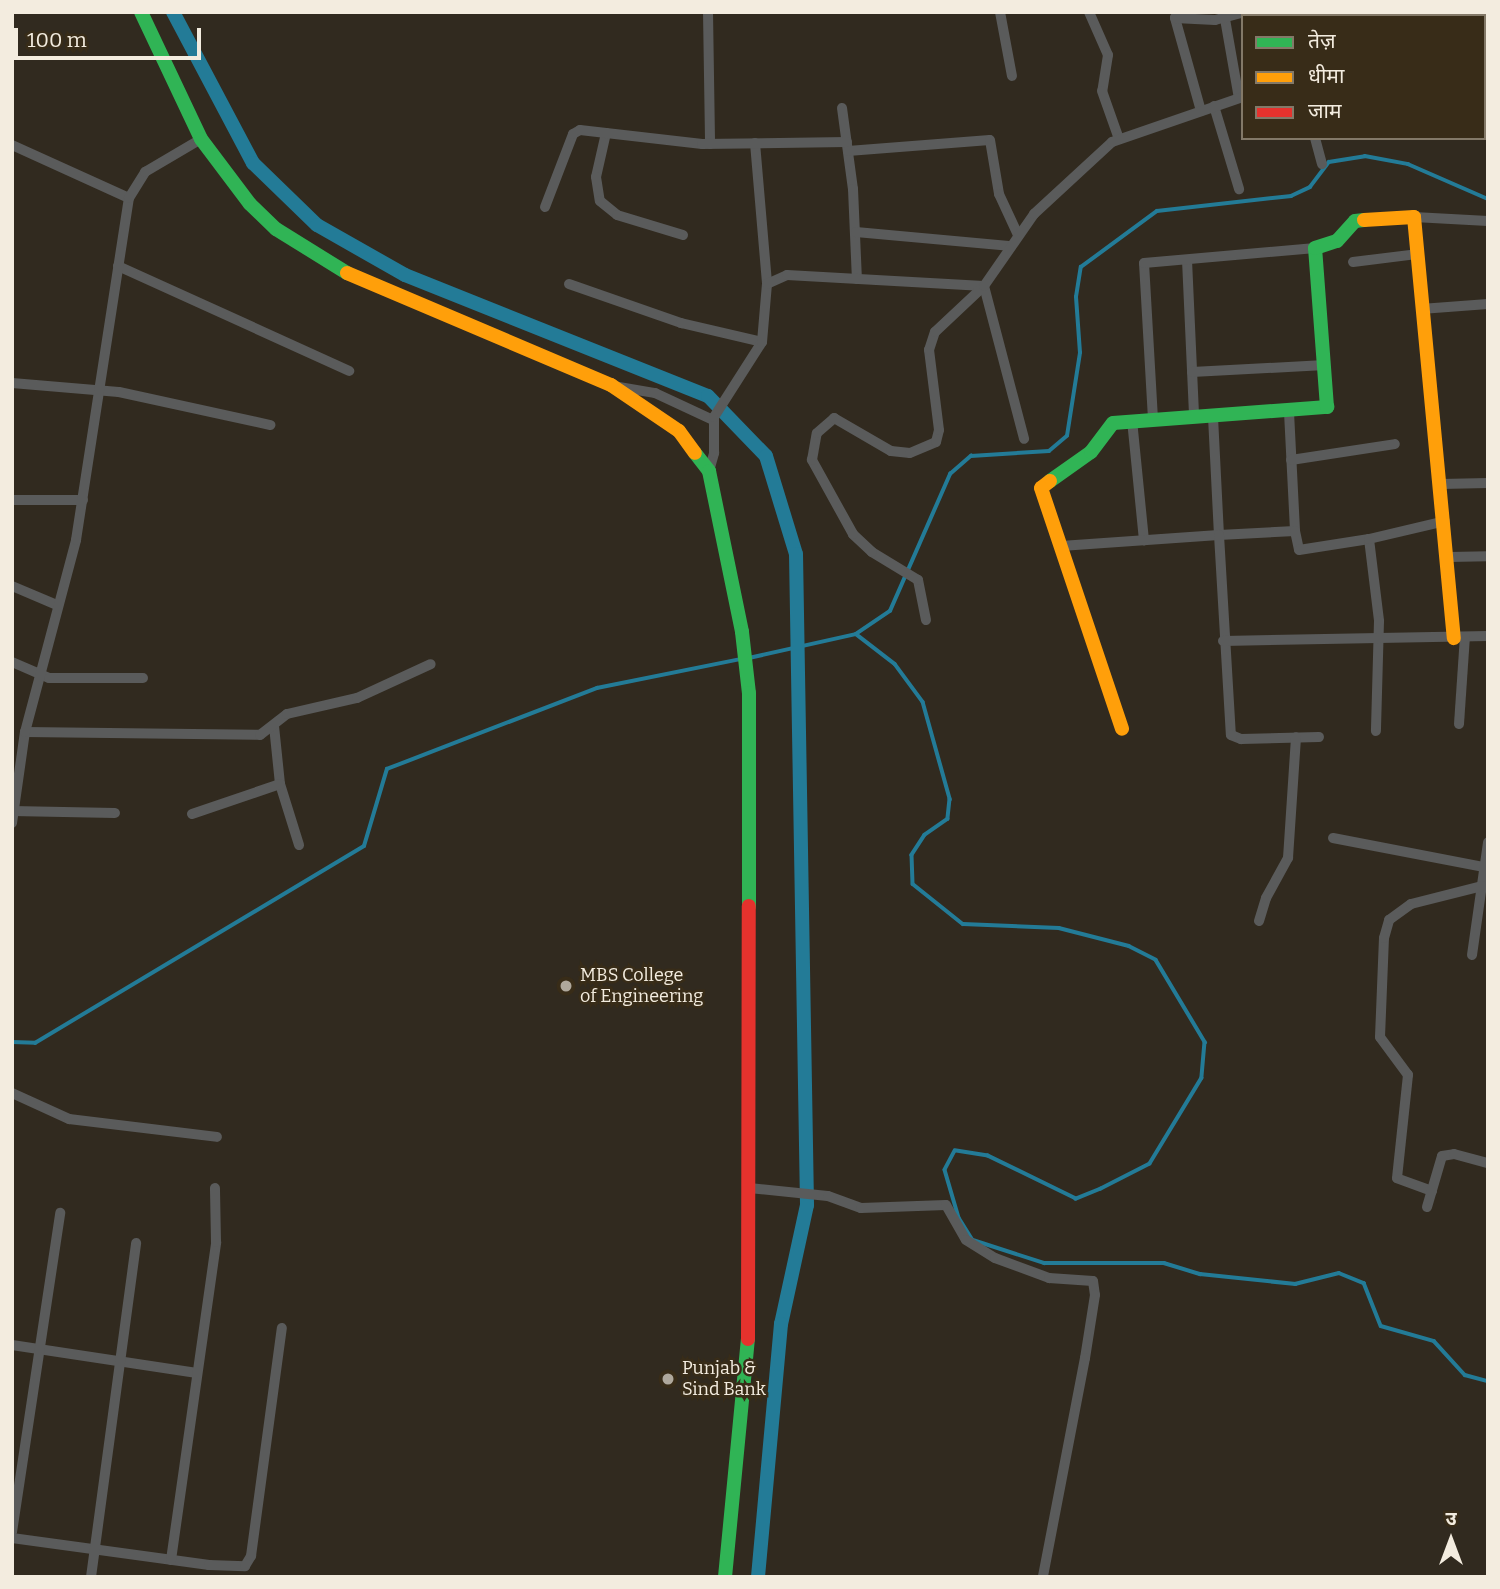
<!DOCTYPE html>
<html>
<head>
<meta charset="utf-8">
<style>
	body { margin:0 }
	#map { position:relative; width:1500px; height:1589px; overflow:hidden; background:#312a1f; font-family:Bitter,"Noto Sans Devanagari",serif }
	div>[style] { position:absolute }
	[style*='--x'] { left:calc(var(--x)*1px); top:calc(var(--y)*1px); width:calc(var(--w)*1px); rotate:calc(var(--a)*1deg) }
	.stream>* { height:3.5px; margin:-1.75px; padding:0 1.75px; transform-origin:1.75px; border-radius:1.75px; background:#237b97 }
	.canal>* { height:14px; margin:-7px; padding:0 7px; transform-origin:7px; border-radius:7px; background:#237b97 }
	.street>* { height:10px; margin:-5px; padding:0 5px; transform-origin:5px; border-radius:5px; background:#5a5b5b }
	.fast>* { height:14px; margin:-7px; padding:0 7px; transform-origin:7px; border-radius:7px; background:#30b455 }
	.slow>* { height:14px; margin:-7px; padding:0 7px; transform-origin:7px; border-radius:7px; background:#ff9f0a }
	.jam>* { height:14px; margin:-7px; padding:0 7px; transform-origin:7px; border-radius:7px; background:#e5322d }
	.dots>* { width:19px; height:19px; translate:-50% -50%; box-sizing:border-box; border:4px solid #382c18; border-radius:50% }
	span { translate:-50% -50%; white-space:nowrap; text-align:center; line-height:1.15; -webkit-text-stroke:5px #382c18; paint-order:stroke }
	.poi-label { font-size:18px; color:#f3ecdf }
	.left { translate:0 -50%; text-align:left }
	.frame { position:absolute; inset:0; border:14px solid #f3ecdf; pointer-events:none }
	.legend { position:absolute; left:1241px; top:14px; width:245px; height:126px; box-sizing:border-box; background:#382c18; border:2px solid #837968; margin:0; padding:9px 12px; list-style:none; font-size:21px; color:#f3ecdf }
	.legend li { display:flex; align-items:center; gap:14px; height:35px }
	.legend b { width:35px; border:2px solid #837968 }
	.north { position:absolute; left:1416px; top:1505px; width:70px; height:70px; -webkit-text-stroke:5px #382c18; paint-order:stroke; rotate:0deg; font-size:19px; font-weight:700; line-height:28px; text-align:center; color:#f3ecdf }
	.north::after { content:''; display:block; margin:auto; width:24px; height:32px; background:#f3ecdf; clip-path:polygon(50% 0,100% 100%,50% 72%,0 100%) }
	.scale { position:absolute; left:14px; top:28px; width:187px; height:32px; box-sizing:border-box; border:4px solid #f3ecdf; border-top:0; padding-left:9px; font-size:21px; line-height:24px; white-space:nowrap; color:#f3ecdf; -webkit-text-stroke:5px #382c18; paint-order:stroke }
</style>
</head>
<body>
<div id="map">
	<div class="stream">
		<div style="--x:856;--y:634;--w:49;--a:37.6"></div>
		<div style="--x:895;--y:664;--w:47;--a:53.6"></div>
		<div style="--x:923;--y:702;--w:101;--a:74.4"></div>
		<div style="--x:950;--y:799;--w:20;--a:96"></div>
		<div style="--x:948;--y:819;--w:28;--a:145"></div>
		<div style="--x:925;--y:835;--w:24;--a:123"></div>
		<div style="--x:912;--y:855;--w:29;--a:88"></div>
		<div style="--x:913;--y:884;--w:64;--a:38.7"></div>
		<div style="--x:963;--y:924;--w:96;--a:2.4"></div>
		<div style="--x:1059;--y:928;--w:72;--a:14.4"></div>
		<div style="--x:1129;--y:946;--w:30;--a:27"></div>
		<div style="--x:1156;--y:960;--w:96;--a:59.1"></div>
		<div style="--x:1205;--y:1042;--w:36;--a:95"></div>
		<div style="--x:1202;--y:1078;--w:100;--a:121.2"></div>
		<div style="--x:1150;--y:1164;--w:55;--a:153"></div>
		<div style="--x:1101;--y:1189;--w:27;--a:158"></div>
		<div style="--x:1076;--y:1199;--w:98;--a:-154"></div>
		<div style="--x:988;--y:1156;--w:33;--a:-171"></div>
		<div style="--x:955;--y:1151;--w:21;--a:118"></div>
		<div style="--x:945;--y:1170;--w:50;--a:73.7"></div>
		<div style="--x:959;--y:1218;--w:26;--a:58"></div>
		<div style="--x:973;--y:1240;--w:75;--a:17.9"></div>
		<div style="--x:1044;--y:1263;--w:120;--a:0"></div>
		<div style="--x:1164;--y:1263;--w:38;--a:17"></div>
		<div style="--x:1200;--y:1274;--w:96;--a:6"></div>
		<div style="--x:1295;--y:1284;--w:45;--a:-14"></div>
		<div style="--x:1339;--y:1273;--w:27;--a:22"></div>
		<div style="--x:1364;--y:1283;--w:46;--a:68.4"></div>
		<div style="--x:1381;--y:1326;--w:55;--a:15.8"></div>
		<div style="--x:1434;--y:1341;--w:46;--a:47.6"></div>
		<div style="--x:1465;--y:1375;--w:24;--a:15"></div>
		<div style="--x:749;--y:658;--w:110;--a:-12.6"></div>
		<div style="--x:856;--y:634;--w:41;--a:-34.1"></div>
		<div style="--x:890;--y:611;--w:150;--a:-66.3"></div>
		<div style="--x:950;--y:474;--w:28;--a:-41"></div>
		<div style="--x:971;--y:456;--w:78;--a:-3.7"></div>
		<div style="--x:1049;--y:451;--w:23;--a:-40"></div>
		<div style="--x:1067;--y:436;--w:84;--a:-81.1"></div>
		<div style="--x:1080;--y:353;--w:56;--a:-94.1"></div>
		<div style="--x:1076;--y:297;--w:30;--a:-81"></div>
		<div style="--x:1081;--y:267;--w:94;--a:-36.4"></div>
		<div style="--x:1157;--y:211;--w:135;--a:-6.4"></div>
		<div style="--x:1291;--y:196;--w:21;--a:-25"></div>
		<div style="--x:1310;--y:187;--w:31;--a:-53"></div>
		<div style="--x:1329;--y:162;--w:36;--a:-9"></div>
		<div style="--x:1365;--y:156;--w:44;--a:10.5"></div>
		<div style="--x:1408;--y:164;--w:87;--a:23.6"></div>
		<div style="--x:12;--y:1042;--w:23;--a:2"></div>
		<div style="--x:35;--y:1043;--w:383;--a:-30.9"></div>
		<div style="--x:364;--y:846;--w:80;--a:-73.4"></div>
		<div style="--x:387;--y:769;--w:225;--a:-21.1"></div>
		<div style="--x:597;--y:688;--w:147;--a:-11.4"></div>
	</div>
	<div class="canal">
		<div style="--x:173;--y:12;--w:171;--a:62.1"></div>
		<div style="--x:253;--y:163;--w:89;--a:44.1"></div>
		<div style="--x:317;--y:225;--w:101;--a:29.6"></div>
		<div style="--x:405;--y:275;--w:326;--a:21.8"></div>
		<div style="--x:708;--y:396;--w:83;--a:46"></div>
		<div style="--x:766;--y:456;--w:102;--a:73"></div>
		<div style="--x:796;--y:554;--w:651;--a:89.03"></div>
		<div style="--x:807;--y:1205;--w:122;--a:102.3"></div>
		<div style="--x:781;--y:1324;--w:254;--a:95.2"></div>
	</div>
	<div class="street">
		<div style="--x:708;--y:12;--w:132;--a:89.1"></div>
		<div style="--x:1000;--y:12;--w:65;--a:79.4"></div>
		<div style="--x:1089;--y:12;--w:47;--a:66.2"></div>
		<div style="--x:1108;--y:55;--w:36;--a:99"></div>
		<div style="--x:1102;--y:91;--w:51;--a:70.5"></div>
		<div style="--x:1290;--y:12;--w:4;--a:90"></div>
		<div style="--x:1413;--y:16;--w:6;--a:-39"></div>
		<div style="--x:1225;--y:19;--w:80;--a:80"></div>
		<div style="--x:1484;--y:82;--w:4;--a:0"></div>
		<div style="--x:1214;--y:106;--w:87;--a:73.2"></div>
		<div style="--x:842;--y:108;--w:82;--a:82.3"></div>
		<div style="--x:853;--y:189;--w:90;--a:87.5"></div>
		<div style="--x:1201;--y:111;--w:97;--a:-105.6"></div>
		<div style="--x:1175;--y:18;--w:40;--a:2.9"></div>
		<div style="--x:1215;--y:20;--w:31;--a:-15"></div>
		<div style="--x:606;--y:133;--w:45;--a:102.8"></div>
		<div style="--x:596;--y:177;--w:24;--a:81"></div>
		<div style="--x:600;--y:201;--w:22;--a:39"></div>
		<div style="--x:617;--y:215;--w:69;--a:16.9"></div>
		<div style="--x:1315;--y:138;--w:27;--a:75"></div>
		<div style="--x:755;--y:143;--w:142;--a:85.1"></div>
		<div style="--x:12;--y:145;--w:128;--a:24.4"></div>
		<div style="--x:848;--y:151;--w:142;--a:-4.4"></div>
		<div style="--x:990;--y:140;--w:55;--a:80.5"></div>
		<div style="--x:999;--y:194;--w:45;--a:65.1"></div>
		<div style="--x:545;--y:207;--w:78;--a:-69"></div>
		<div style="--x:573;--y:134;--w:8;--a:-30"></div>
		<div style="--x:580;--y:130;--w:123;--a:6.5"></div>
		<div style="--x:702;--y:144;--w:145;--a:-0.8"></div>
		<div style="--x:1414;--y:217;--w:74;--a:3.1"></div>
		<div style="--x:856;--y:232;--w:156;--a:5.2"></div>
		<div style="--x:1187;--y:260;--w:156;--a:87.4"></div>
		<div style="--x:1353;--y:262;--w:64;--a:-7.1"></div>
		<div style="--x:118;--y:266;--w:254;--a:24.4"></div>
		<div style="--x:569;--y:284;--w:119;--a:19.2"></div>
		<div style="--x:681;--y:323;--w:83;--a:13.2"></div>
		<div style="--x:1421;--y:309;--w:67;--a:-4.3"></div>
		<div style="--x:1192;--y:372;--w:133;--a:-3"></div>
		<div style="--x:12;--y:383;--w:107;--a:4.8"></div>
		<div style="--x:119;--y:392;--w:155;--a:12.3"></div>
		<div style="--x:613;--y:386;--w:43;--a:9.5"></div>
		<div style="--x:655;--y:393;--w:64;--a:25"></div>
		<div style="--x:1289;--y:412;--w:119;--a:87.1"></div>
		<div style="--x:1213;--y:417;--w:118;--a:87.1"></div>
		<div style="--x:1219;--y:535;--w:76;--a:-3"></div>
		<div style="--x:1295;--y:531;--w:19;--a:78"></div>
		<div style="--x:1299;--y:550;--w:71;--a:-8.9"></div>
		<div style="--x:1369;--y:539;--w:83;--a:83"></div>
		<div style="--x:1379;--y:621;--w:110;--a:91.6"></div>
		<div style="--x:1153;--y:419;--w:156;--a:-93.3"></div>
		<div style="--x:1144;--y:263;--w:172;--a:-5"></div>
		<div style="--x:1132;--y:420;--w:121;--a:84.3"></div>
		<div style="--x:1291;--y:460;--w:105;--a:-8.7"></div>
		<div style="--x:709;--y:471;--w:19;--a:-74"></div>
		<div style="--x:714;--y:453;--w:36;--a:-90"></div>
		<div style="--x:714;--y:417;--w:89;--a:-57.4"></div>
		<div style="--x:762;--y:342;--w:58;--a:-85.1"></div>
		<div style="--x:767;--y:284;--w:22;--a:-24"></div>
		<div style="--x:787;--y:275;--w:197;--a:3.2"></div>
		<div style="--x:984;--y:286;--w:158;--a:75.3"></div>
		<div style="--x:1441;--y:484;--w:47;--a:-1.2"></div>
		<div style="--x:12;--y:500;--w:71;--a:0"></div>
		<div style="--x:1369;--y:539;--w:78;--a:-13.3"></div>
		<div style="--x:1061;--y:546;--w:158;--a:-4"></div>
		<div style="--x:1219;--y:535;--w:200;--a:86.6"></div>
		<div style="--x:1231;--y:735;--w:11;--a:22"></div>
		<div style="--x:1241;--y:739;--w:78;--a:-1.5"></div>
		<div style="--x:1449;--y:557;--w:39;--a:-1"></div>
		<div style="--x:12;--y:586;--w:49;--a:22.9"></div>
		<div style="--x:926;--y:620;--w:41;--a:-101.3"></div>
		<div style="--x:918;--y:580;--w:54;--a:-148.7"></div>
		<div style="--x:872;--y:552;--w:26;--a:-137"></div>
		<div style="--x:853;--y:534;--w:85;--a:-119"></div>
		<div style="--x:812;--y:460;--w:27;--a:-80"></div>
		<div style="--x:817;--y:433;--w:23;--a:-41"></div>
		<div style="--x:834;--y:418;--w:66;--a:30.1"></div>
		<div style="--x:891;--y:451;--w:19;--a:6"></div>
		<div style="--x:910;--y:453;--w:28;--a:-23"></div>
		<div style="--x:936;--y:442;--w:12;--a:-76"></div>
		<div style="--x:939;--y:430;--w:81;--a:-97.1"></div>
		<div style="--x:929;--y:350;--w:19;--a:-72"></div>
		<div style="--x:935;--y:332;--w:67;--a:-43.2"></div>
		<div style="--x:984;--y:286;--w:88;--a:-55.2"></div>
		<div style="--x:1034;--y:214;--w:106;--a:-42.7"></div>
		<div style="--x:1112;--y:142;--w:139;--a:-19"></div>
		<div style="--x:1223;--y:641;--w:265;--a:-1.1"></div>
		<div style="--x:12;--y:662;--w:40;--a:23.4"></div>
		<div style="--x:49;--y:678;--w:94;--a:0"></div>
		<div style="--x:1459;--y:724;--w:87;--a:-86.1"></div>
		<div style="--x:274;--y:726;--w:58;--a:84.1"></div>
		<div style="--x:280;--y:784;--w:64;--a:72.7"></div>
		<div style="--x:25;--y:732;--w:235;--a:0.7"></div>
		<div style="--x:260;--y:735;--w:34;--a:-38"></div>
		<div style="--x:287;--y:714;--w:72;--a:-12.9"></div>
		<div style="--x:357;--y:698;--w:81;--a:-24.7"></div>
		<div style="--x:12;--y:811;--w:103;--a:1.1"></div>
		<div style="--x:192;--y:814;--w:93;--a:-18.8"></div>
		<div style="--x:12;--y:823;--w:92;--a:-81.9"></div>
		<div style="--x:25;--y:732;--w:199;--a:-75.1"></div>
		<div style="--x:76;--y:540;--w:346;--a:-81.2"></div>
		<div style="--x:129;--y:198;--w:31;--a:-58"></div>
		<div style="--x:145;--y:172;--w:65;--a:-30.5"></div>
		<div style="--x:1333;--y:838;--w:154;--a:10.9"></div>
		<div style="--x:1259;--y:921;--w:24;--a:-73"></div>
		<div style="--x:1266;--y:898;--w:46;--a:-61.2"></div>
		<div style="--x:1288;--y:858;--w:121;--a:-86.2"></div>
		<div style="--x:1472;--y:955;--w:114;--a:-81.9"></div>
		<div style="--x:12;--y:1093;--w:63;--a:24.5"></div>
		<div style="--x:69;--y:1119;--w:149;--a:6.9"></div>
		<div style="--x:749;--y:1188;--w:79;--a:5.8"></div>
		<div style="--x:828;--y:1196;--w:35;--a:20"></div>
		<div style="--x:861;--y:1208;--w:85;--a:-2"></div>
		<div style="--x:946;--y:1205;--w:40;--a:60.3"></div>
		<div style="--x:966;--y:1240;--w:34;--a:32"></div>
		<div style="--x:995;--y:1258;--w:58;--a:20.3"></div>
		<div style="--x:1049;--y:1278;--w:44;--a:3.9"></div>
		<div style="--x:1093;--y:1281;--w:14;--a:82"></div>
		<div style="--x:1095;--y:1295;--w:64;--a:99"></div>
		<div style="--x:1085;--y:1358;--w:223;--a:100.9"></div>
		<div style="--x:1432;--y:1191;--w:37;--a:-160"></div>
		<div style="--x:1397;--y:1178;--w:104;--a:-83.9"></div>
		<div style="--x:1408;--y:1075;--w:47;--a:-126.4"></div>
		<div style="--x:1380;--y:1037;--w:99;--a:-87.7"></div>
		<div style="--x:1384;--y:938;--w:19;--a:-74"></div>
		<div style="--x:1389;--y:920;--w:27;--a:-36"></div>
		<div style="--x:1411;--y:904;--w:73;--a:-14.2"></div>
		<div style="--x:1427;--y:1207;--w:53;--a:-73.6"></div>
		<div style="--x:1442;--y:1156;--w:12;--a:-9"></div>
		<div style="--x:1454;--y:1154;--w:35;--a:15"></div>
		<div style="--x:12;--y:1345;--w:187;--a:8.6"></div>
		<div style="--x:12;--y:1532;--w:323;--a:-81.4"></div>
		<div style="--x:12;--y:1538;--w:199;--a:7.8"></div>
		<div style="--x:209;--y:1565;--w:36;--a:2"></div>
		<div style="--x:245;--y:1566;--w:12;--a:-59"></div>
		<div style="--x:251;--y:1556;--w:230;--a:-82.3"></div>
		<div style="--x:171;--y:1560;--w:321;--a:-81.9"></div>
		<div style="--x:216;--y:1242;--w:54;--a:-91.1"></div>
		<div style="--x:91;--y:1577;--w:337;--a:-82.3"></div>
	</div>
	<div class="fast">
		<div style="--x:141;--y:12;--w:140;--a:64.7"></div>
		<div style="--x:201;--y:139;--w:81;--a:53"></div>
		<div style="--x:250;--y:204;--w:36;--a:44"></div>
		<div style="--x:276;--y:229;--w:84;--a:31.8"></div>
		<div style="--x:695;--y:453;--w:23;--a:52"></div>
		<div style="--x:709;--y:471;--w:164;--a:78.4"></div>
		<div style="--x:742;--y:632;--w:61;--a:83.5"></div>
		<div style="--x:749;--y:693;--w:213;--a:90"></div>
		<div style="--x:1050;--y:481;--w:50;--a:-35.3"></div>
		<div style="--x:1091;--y:452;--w:36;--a:-53"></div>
		<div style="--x:1113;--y:423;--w:215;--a:-4.3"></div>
		<div style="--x:1327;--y:407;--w:159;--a:-94.3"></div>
		<div style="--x:1315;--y:248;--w:23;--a:-18"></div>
		<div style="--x:1337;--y:241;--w:27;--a:-48"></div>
		<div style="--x:1355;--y:221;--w:9;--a:-6"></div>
		<div style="--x:725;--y:1577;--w:239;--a:-84.5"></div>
	</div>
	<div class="slow">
		<div style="--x:1364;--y:220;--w:50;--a:-3.4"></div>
		<div style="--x:1414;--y:217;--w:423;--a:84.6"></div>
		<div style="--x:347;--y:273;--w:287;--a:23"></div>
		<div style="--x:611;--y:385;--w:82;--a:34.1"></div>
		<div style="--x:679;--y:431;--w:27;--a:54"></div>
		<div style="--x:1050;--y:481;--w:11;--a:142"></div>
		<div style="--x:1041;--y:488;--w:254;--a:71.4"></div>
	</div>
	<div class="jam">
		<div style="--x:748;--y:1339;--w:433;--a:-89.9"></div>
	</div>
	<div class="dots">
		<div style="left:566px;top:986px;background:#afa89c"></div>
		<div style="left:668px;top:1379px;background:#afa89c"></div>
	</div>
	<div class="poi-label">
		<span class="left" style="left:580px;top:986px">MBS College<br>of Engineering</span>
		<span class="left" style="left:682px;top:1379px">Punjab &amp;<br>Sind Bank</span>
	</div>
	<div class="frame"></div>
	<ul class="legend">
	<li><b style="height:9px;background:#30b455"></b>तेज़</li>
	<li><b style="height:9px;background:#ff9f0a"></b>धीमा</li>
	<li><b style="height:9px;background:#e5322d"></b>जाम</li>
	</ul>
	<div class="north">उ</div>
	<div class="scale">100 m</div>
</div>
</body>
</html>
